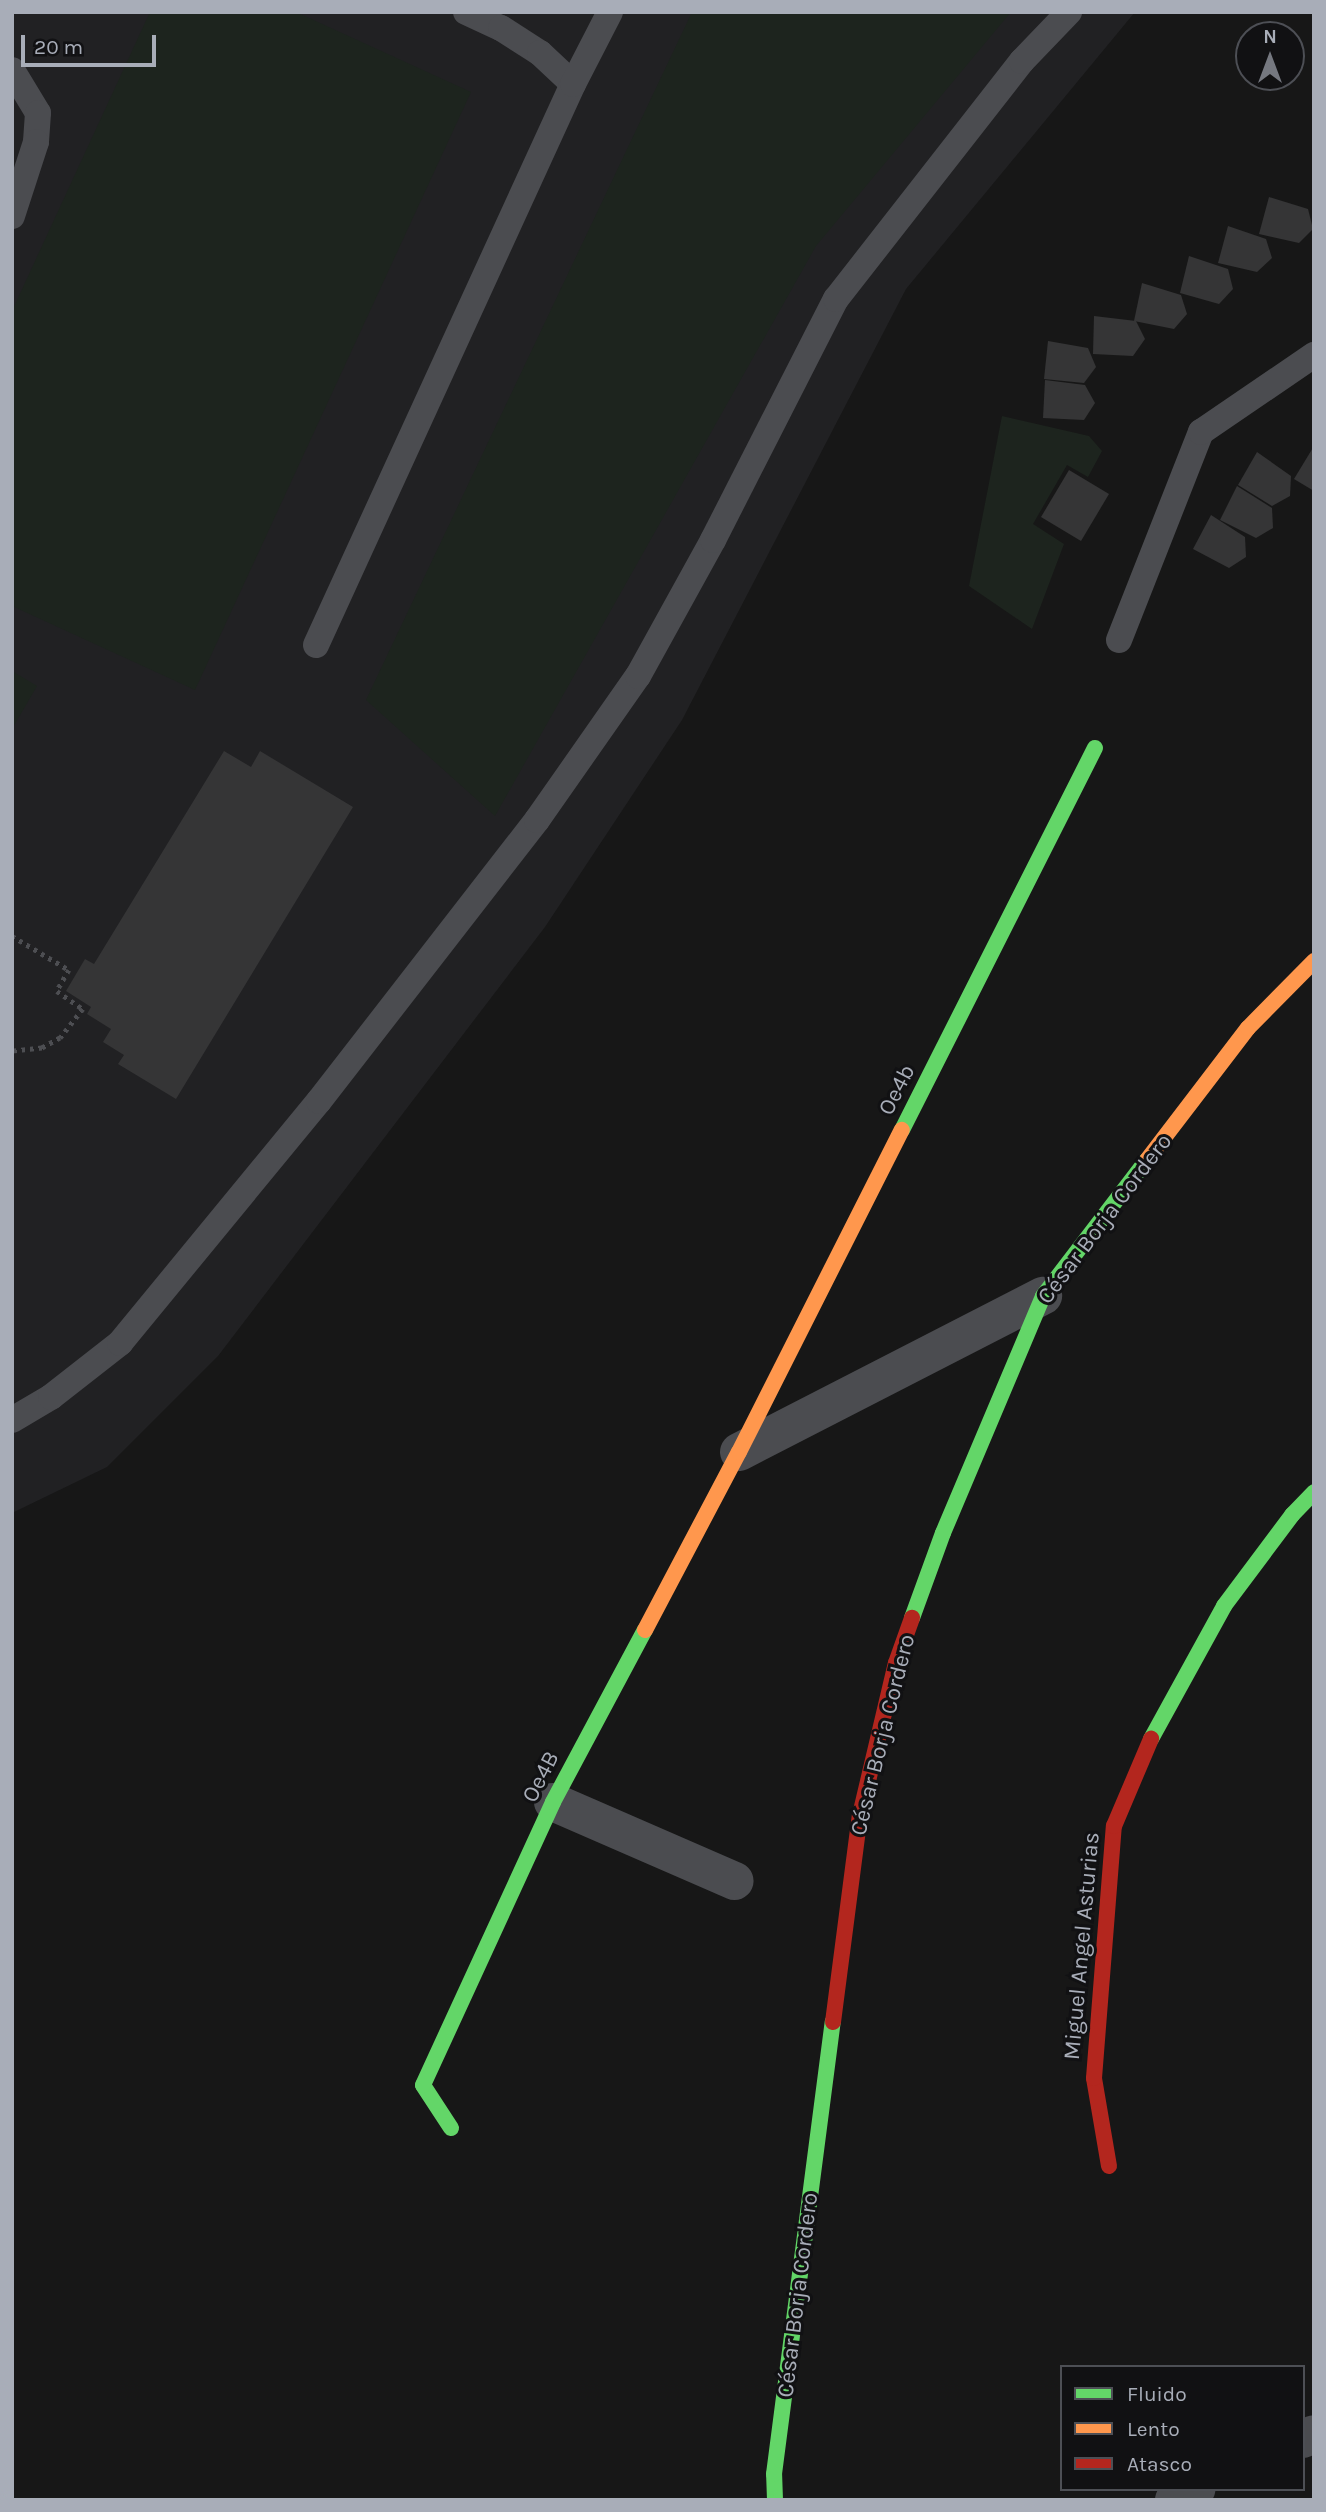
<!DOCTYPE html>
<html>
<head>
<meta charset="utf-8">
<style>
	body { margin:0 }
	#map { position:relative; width:1326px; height:2512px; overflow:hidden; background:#171717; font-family:Karla,sans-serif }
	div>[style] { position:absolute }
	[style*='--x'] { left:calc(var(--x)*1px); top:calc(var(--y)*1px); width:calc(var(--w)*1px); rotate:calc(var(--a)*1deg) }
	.built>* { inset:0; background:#212123 }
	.green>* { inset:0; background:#1d241e }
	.building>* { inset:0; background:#353536 }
	.path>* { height:4.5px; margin-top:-2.25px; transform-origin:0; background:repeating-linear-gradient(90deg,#4d4e52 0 3.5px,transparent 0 8.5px) }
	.lane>* { height:26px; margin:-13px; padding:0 13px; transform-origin:13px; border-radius:13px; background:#4b4c50 }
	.street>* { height:38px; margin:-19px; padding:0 19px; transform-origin:19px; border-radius:19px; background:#4b4c50 }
	.fast>* { height:16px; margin:-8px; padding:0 8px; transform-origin:8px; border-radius:8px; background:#63d668 }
	.slow>* { height:16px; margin:-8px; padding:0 8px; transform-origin:8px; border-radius:8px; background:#ff974d }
	.jam>* { height:16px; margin:-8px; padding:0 8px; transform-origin:8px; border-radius:8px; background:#b3261e }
	span { translate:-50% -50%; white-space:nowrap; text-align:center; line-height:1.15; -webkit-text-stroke:6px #111113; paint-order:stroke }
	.street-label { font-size:23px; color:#a8adb8 }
	.frame { position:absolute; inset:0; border:14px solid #a8adb8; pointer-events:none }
	.legend { position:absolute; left:1060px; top:2365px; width:245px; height:126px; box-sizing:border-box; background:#111113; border:2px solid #4d4f55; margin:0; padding:9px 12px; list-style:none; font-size:21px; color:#a8adb8 }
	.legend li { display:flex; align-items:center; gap:14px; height:35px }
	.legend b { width:35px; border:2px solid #4d4f55 }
	.north { position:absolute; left:1235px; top:21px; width:70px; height:70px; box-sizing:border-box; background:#111113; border:2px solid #4d4f55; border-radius:50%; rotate:0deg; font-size:19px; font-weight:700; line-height:28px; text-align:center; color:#a8adb8 }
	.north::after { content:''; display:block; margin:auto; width:24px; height:32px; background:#757880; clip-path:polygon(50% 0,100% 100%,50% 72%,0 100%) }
	.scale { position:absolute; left:21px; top:35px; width:135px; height:32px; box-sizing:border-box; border:4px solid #a8adb8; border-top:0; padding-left:9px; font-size:21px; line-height:24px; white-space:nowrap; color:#a8adb8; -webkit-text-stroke:5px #111113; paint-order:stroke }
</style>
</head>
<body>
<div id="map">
	<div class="built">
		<div style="clip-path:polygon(12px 12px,1135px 12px,906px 289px,682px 720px,545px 927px,218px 1356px,107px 1467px,12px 1513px)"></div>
	</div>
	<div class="green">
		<div style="clip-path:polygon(150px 12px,296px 12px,471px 92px,195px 690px,12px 606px,12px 311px)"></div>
		<div style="clip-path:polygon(692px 12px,1011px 12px,816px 246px,495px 816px,366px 700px)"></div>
		<div style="clip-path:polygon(1002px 416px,1089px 436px,1102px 451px,1088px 477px,1067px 465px,1033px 524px,1064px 544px,1032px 629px,969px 586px)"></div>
		<div style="clip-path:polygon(12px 671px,37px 686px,12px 729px)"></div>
	</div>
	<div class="building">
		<div style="clip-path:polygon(1269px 197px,1308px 209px,1313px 229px,1299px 243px,1259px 234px)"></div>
		<div style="clip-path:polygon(1228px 226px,1266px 239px,1272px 258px,1257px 272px,1218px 263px)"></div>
		<div style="clip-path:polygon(1189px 256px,1228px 269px,1233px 289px,1219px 304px,1180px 293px)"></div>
		<div style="clip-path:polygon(1142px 283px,1181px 295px,1187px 314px,1174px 329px,1134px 321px)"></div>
		<div style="clip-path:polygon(1094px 316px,1136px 321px,1145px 339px,1133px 356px,1093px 354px)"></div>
		<div style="clip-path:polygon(1048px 341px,1088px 348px,1096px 367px,1084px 383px,1044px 379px)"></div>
		<div style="clip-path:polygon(1045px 380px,1085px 385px,1095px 403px,1084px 420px,1043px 418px)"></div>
		<div style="clip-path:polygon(1314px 446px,1314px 491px,1294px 479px)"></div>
		<div style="clip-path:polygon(1257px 452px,1291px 476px,1290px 496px,1272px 506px,1238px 485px)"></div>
		<div style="clip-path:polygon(1069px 470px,1109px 494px,1081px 541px,1041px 517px)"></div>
		<div style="clip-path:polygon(1237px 486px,1272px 508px,1273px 528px,1256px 538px,1220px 520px)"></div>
		<div style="clip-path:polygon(1211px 515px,1245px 537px,1246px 557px,1229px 568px,1193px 549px)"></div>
		<div style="clip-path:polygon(224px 751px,251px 767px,260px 751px,353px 807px,176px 1099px,118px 1064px,124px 1055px,103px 1042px,111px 1029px,87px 1014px,91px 1007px,66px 991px,85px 959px,94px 964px)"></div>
	</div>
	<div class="path">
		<div style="--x:12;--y:936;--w:66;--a:30.8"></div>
		<div style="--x:69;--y:970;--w:24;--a:120"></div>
		<div style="--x:57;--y:991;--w:32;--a:35"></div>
		<div style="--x:83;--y:1009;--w:37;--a:128"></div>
		<div style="--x:60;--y:1038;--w:21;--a:151"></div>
		<div style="--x:42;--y:1048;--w:30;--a:174"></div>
	</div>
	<div class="lane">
		<div style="--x:466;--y:12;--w:38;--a:25"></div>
		<div style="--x:501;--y:28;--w:46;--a:32.7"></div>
		<div style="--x:540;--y:53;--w:45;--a:43.2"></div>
		<div style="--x:12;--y:70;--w:50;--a:58.8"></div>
		<div style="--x:38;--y:113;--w:29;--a:94"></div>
		<div style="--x:36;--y:142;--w:78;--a:108"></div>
		<div style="--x:1119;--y:640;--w:224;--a:-68.5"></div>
		<div style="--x:1201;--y:432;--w:137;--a:-34.3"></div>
		<div style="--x:316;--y:645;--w:617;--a:-65.39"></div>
		<div style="--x:573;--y:84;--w:81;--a:-62.8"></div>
		<div style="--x:12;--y:1420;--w:45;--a:-30.5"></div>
		<div style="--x:51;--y:1397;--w:88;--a:-38"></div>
		<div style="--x:120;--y:1343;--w:313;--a:-50.6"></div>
		<div style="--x:319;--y:1101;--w:356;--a:-52.2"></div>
		<div style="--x:537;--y:820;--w:176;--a:-55"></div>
		<div style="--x:638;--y:676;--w:155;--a:-61.1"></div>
		<div style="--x:713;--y:540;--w:271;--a:-63"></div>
		<div style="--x:836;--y:299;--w:302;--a:-52"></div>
		<div style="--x:1022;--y:61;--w:68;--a:-46.2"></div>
	</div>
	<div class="street">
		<div style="--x:739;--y:1452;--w:342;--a:-27.2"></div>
		<div style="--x:553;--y:1802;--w:198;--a:23.5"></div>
		<div style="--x:1303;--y:2439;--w:12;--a:-24"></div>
		<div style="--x:1174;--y:2500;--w:25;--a:-26"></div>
	</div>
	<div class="fast">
		<div style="--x:902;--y:1130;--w:428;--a:-63.2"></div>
		<div style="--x:912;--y:1618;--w:90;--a:-70"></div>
		<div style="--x:943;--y:1533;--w:257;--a:-67.1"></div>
		<div style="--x:1043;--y:1296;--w:171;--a:-52.6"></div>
		<div style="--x:1151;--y:1739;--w:152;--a:-61.2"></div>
		<div style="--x:1224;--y:1606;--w:114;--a:-53.2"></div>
		<div style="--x:1292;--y:1515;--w:32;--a:-46"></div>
		<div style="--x:451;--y:2128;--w:51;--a:-123.1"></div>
		<div style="--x:423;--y:2085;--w:311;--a:-65.3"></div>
		<div style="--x:553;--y:1802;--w:195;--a:-61.9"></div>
		<div style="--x:775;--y:2500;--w:26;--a:-92"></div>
		<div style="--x:774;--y:2474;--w:456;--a:-82.6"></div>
	</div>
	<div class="slow">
		<div style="--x:1147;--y:1160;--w:166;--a:-52.6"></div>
		<div style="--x:1248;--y:1028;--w:94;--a:-45.4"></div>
		<div style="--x:645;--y:1630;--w:201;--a:-62.2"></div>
		<div style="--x:739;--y:1452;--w:361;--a:-63.2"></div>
	</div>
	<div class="jam">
		<div style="--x:833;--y:2022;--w:209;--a:-82.6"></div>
		<div style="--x:860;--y:1815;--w:156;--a:-76.7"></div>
		<div style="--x:896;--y:1663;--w:48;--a:-70.4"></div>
		<div style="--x:1109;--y:2166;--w:89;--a:-99.7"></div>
		<div style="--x:1094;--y:2078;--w:253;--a:-85.5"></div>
		<div style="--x:1114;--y:1826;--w:95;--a:-67"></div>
	</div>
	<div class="street-label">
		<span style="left:897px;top:1090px;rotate:-63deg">Oe4b</span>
		<span style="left:1105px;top:1219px;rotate:-53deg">César Borja Cordero</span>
		<span style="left:883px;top:1735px;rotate:-76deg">César Borja Cordero</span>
		<span style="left:541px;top:1777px;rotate:-63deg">Oe4B</span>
		<span style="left:1082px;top:1946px;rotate:-85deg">Miguel Angel Asturias</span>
		<span style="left:798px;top:2295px;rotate:-83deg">César Borja Cordero</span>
	</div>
	<div class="frame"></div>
	<ul class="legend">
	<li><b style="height:9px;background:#63d668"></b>Fluido</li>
	<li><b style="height:9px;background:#ff974d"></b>Lento</li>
	<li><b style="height:9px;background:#b3261e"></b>Atasco</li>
	</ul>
	<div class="north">N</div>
	<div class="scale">20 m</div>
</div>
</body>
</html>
